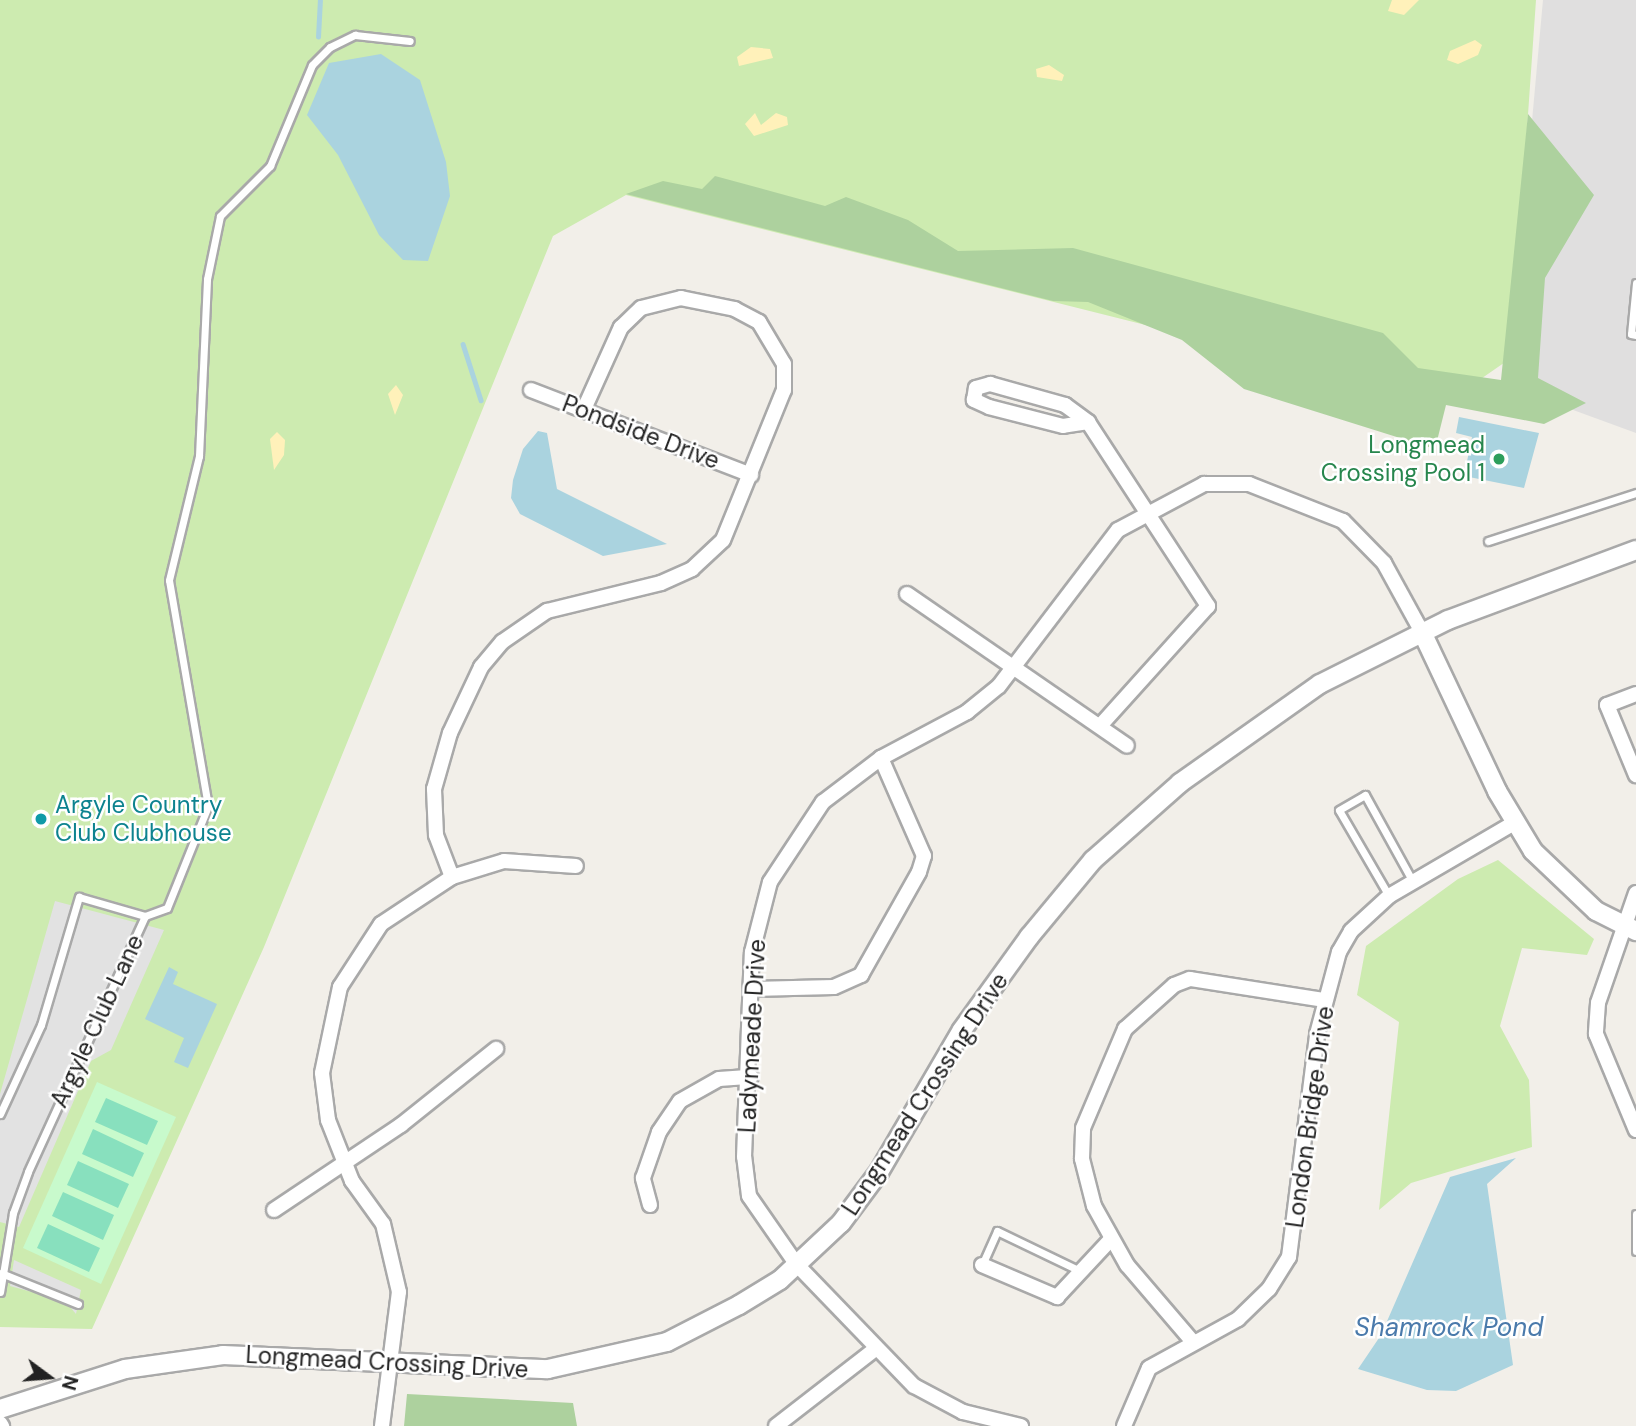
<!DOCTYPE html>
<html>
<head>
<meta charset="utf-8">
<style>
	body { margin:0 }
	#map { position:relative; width:1636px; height:1426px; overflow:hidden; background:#f2efe9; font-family:"DM Sans",sans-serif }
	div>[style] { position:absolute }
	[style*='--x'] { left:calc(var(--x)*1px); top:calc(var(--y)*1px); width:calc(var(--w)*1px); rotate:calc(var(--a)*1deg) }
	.residential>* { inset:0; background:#e0dfdf }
	.grass>* { inset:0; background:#cdebb0 }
	.forest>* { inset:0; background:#add19e }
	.sand>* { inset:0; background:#fff1ba }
	.park>* { inset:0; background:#c8facc }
	.pitch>* { inset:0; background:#88e0be }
	.parking>* { inset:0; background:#e2e2e2 }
	.water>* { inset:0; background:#aad3df }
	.stream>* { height:4.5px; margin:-2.25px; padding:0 2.25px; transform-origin:2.25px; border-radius:2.25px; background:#aad3df }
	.roads { filter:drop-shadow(2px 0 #a9a9a9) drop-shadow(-2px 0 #a9a9a9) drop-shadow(0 2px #a9a9a9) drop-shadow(0 -2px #a9a9a9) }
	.service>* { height:7px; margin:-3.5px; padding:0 3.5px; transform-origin:3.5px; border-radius:3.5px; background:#fff }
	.minor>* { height:14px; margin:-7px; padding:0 7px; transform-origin:7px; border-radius:7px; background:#fff }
	.tertiary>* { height:18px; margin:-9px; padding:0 9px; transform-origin:9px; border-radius:9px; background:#fff }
	.dots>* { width:19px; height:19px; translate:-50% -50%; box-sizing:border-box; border:4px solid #fff; border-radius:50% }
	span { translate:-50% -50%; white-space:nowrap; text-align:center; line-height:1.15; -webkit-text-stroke:5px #fff; paint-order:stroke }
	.street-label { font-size:24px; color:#222 }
	.leisure-label { font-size:24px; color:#27864d }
	.right { translate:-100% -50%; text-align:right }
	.culture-label { font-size:24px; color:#0d838f }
	.left { translate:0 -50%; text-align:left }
	.water-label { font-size:26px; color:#4a7aab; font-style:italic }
	.north { position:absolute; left:14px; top:1342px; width:70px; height:70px; -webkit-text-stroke:5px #fff; paint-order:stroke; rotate:106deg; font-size:19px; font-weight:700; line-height:28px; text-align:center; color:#222 }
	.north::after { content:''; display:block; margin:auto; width:24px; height:32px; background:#222; clip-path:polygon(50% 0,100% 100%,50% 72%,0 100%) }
</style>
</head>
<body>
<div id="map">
	<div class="residential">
		<div style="clip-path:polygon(1543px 0,1636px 0,1636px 433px,1508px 386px)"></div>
	</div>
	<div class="grass">
		<div style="clip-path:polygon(0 0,1536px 0,1511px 358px,1449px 401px,626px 195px,553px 236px,264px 947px,92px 1329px,0 1327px)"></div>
		<div style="clip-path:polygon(1498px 860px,1594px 939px,1587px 955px,1522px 948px,1500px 1026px,1529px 1080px,1532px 1147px,1411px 1183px,1379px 1210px,1399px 1022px,1357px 995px,1366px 946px,1458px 879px)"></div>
	</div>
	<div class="forest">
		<div style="clip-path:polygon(1528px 114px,1594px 195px,1545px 278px,1538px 378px,1586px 403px,1544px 424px,1446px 405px,1435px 449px,1244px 389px,1182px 340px,1088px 302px,1053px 301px,626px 194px,663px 181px,702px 189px,715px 176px,825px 206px,846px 197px,908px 220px,958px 251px,1073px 248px,1383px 333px,1418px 368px,1501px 380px)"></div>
		<div style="clip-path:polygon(407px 1394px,573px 1403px,577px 1426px,404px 1426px)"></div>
	</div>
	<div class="sand">
		<div style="clip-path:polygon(1392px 0,1419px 0,1404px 15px,1388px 11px)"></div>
		<div style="clip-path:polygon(1475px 40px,1482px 45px,1478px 55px,1458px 64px,1447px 60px,1450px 51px)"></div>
		<div style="clip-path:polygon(751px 47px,770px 49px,773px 58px,739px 66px,737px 57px)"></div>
		<div style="clip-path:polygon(1049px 65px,1064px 75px,1062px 81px,1037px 77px,1036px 69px)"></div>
		<div style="clip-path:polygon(755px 113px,761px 125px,776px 113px,787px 117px,788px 125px,754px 136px,745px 124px)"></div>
		<div style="clip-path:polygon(396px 385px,403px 395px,395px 415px,388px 394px)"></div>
		<div style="clip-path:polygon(277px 432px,285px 440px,284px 455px,274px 470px,270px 439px)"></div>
	</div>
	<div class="park">
		<div style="clip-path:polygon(97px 1082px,176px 1117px,101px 1284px,23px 1248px)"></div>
	</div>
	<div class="pitch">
		<div style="clip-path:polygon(106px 1098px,158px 1121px,147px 1145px,95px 1122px)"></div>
		<div style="clip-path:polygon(93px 1129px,144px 1153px,133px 1177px,82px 1154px)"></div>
		<div style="clip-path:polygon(78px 1161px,129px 1184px,118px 1208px,67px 1185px)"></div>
		<div style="clip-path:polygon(63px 1192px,114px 1215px,103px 1240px,52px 1216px)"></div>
		<div style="clip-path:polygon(48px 1224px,100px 1248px,89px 1272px,37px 1248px)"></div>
	</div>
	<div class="parking">
		<div style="clip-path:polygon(55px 901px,164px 930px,111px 1050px,91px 1061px,19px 1227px,0 1222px,0 1094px)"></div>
		<div style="clip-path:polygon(14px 1260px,81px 1290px,76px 1314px,65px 1301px,10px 1286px)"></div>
	</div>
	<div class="water">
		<div style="clip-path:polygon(381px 54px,420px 80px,446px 162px,450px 196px,428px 261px,403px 260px,379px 235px,338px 155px,307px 115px,329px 63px)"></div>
		<div style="clip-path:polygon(1459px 417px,1539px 433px,1524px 488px,1464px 476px,1472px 437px,1456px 433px)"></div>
		<div style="clip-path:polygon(538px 431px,547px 433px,557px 489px,667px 544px,603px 556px,520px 514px,511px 498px,513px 480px,523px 449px)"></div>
		<div style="clip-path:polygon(169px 967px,178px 972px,173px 984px,217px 1004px,188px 1068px,174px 1062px,184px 1038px,145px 1019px)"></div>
		<div style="clip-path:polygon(1516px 1158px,1487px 1184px,1513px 1365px,1456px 1391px,1427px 1390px,1358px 1369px,1381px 1335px,1450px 1177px)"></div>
	</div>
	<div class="stream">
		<div style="--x:318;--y:37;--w:37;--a:-87"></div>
		<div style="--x:463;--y:344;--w:59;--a:72.2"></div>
	</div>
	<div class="roads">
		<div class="service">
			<div style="--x:1636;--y:283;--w:51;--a:95.6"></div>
			<div style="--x:1631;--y:334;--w:5;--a:11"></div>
			<div style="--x:1488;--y:541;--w:156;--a:-18"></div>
			<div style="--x:1389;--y:896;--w:99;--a:-120.2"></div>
			<div style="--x:1339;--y:810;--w:30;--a:-30"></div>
			<div style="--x:1365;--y:795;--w:99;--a:61.1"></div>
			<div style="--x:145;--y:916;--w:23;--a:-20"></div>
			<div style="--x:167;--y:908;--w:110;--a:-68.1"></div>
			<div style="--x:208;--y:806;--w:229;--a:-99.8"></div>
			<div style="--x:169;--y:580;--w:128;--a:-76.4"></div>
			<div style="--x:199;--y:456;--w:177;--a:-87.4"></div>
			<div style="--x:207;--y:279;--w:64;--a:-78.3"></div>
			<div style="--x:220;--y:216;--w:71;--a:-45"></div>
			<div style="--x:270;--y:166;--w:109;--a:-67.4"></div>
			<div style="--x:312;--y:65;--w:25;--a:-45"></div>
			<div style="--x:330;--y:47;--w:28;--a:-26"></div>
			<div style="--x:355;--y:35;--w:55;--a:6.2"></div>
			<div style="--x:0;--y:1114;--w:98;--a:-65.3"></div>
			<div style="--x:41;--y:1025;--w:134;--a:-73.5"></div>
			<div style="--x:79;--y:897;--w:69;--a:16.1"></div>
			<div style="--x:145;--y:916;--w:281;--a:114.6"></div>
			<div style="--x:28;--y:1172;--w:44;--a:110.1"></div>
			<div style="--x:13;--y:1213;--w:80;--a:99.3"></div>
			<div style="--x:1636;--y:1214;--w:37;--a:90"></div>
			<div style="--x:982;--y:1265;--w:37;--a:-66"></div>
			<div style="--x:997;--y:1231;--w:92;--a:25.7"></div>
			<div style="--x:1;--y:1273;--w:83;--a:21.9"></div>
		</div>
		<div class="minor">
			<div style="--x:531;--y:390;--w:236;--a:21.1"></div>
			<div style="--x:1088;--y:422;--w:25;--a:171"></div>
			<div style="--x:1063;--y:426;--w:76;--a:-165.6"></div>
			<div style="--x:989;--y:407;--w:17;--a:-155"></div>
			<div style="--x:974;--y:400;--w:12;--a:-81"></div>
			<div style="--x:976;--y:388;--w:15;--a:-16"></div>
			<div style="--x:990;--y:384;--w:78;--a:15.6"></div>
			<div style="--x:1065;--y:405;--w:29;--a:36"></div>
			<div style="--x:1088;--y:422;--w:220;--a:56.9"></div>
			<div style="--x:1208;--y:606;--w:160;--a:132"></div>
			<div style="--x:907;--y:594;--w:267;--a:34.6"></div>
			<div style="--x:1636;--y:694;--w:31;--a:159"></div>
			<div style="--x:1607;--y:705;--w:76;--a:67.5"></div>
			<div style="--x:452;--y:877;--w:45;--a:-110.9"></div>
			<div style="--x:436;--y:835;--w:46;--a:-92.5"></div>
			<div style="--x:434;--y:789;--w:58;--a:-74.1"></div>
			<div style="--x:450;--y:733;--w:73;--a:-64.8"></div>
			<div style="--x:481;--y:667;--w:33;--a:-50"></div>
			<div style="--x:502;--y:642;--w:55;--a:-34.6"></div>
			<div style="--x:547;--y:611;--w:117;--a:-13.8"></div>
			<div style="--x:661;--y:583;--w:34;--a:-24"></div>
			<div style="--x:692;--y:569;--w:42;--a:-43.1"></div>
			<div style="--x:723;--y:540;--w:162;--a:-67.9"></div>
			<div style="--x:784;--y:390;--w:26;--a:-90"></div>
			<div style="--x:784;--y:364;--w:49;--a:-120.8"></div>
			<div style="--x:759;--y:322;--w:27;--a:-152"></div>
			<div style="--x:735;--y:309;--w:55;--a:-168.5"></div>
			<div style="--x:681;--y:298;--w:41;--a:166"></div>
			<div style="--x:641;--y:308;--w:28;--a:136"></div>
			<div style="--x:621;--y:327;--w:90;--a:114.3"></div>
			<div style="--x:1636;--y:893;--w:116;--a:109.1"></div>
			<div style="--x:1598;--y:1003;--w:31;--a:94"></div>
			<div style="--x:1596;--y:1034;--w:104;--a:67.4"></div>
			<div style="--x:752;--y:989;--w:82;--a:-1.4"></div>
			<div style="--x:834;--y:987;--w:30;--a:-24"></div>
			<div style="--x:861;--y:975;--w:118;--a:-60.6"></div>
			<div style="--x:919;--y:872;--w:17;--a:-73"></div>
			<div style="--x:924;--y:856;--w:107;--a:-113.7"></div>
			<div style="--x:650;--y:1205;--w:28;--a:-105"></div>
			<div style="--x:643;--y:1178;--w:49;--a:-70.8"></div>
			<div style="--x:659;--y:1132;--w:37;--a:-56"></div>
			<div style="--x:680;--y:1101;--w:45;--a:-29.4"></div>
			<div style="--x:719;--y:1079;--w:32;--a:-4"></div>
			<div style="--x:274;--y:1210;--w:153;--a:-33.8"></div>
			<div style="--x:401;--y:1125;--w:122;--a:-38.7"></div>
			<div style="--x:982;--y:1265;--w:82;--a:23.1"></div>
			<div style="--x:1057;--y:1297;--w:79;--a:-47"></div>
			<div style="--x:1193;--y:1342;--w:101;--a:-130.6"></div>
			<div style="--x:1127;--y:1265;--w:68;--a:-119.2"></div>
			<div style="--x:1094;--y:1206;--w:49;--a:-104.3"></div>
			<div style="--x:1082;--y:1159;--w:31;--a:-88"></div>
			<div style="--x:1083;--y:1128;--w:108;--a:-67"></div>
			<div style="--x:1125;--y:1029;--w:66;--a:-41.9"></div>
			<div style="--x:1174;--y:985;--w:17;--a:-21"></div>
			<div style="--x:1190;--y:979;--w:136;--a:8.9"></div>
			<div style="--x:0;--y:1423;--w:4;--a:56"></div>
			<div style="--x:382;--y:1426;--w:135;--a:-82.8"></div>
			<div style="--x:399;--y:1292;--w:70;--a:-103.2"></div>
			<div style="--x:383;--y:1224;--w:53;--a:-125.8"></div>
			<div style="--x:352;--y:1181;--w:66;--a:-111.5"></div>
			<div style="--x:328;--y:1120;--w:47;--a:-97.3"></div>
			<div style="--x:322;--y:1073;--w:88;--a:-78.2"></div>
			<div style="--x:340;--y:987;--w:75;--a:-56.9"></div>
			<div style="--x:381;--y:924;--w:85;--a:-33.5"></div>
			<div style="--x:452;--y:877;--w:54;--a:-17.1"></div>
			<div style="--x:504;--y:861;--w:72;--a:4"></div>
			<div style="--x:776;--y:1426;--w:124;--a:-37.8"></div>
			<div style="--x:1021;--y:1426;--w:60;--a:-166.4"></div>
			<div style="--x:963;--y:1412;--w:55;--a:-152"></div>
			<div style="--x:914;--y:1386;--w:168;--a:-134"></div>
			<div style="--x:797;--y:1265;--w:84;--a:-124.8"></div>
			<div style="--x:749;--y:1196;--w:39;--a:-97"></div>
			<div style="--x:744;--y:1157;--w:205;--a:-87.8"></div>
			<div style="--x:752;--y:952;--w:72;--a:-75.6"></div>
			<div style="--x:770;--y:882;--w:96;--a:-56.5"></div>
			<div style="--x:823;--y:802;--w:73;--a:-37.2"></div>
			<div style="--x:881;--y:758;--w:98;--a:-28.1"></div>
			<div style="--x:967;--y:712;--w:41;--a:-39.1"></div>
			<div style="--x:999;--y:686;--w:196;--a:-52.7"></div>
			<div style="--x:1118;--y:530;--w:98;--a:-28.1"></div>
			<div style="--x:1204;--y:484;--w:45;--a:0"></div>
			<div style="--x:1249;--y:484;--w:101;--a:21.5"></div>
			<div style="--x:1343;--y:521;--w:59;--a:45.7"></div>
			<div style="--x:1384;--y:563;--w:79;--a:61.2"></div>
			<div style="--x:1124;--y:1426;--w:63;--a:-66.7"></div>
			<div style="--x:1149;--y:1368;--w:102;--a:-28.8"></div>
			<div style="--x:1238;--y:1319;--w:43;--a:-44.1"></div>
			<div style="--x:1269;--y:1289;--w:38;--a:-58"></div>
			<div style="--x:1289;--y:1257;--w:225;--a:-82.8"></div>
			<div style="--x:1317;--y:1034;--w:85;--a:-75"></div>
			<div style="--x:1339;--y:952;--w:24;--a:-60"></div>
			<div style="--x:1351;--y:931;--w:52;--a:-42.6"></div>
			<div style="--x:1389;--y:896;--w:145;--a:-30.3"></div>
		</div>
		<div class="tertiary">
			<div style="--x:1422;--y:632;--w:176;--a:64.7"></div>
			<div style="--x:1497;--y:791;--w:70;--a:59"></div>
			<div style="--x:1533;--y:851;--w:87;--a:43.6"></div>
			<div style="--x:1596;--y:911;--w:45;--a:26.6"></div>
			<div style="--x:0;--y:1409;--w:131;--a:-17.7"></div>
			<div style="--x:125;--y:1369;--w:99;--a:-8.1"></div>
			<div style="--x:223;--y:1355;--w:325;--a:2.5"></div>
			<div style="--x:548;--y:1369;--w:122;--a:-12.8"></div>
			<div style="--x:667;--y:1342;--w:81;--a:-27.2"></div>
			<div style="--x:739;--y:1305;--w:48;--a:-31.4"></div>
			<div style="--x:780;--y:1280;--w:83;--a:-43.1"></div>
			<div style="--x:841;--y:1223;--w:64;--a:-53.3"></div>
			<div style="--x:879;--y:1172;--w:164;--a:-59.7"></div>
			<div style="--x:962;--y:1030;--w:115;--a:-54.2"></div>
			<div style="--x:1029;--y:937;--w:100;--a:-50.3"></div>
			<div style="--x:1093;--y:860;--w:116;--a:-41.5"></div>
			<div style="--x:1180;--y:783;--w:171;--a:-35.3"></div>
			<div style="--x:1320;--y:684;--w:143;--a:-26.6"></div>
			<div style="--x:1448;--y:620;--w:201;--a:-20.4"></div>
		</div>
	</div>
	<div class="dots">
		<div style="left:1499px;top:459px;background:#2e9e5b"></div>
		<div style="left:41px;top:819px;background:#0f9aa8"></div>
	</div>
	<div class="street-label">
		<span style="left:641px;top:432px;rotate:21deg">Pondside Drive</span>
		<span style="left:97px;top:1021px;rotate:-65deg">Argyle Club Lane</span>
		<span style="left:752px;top:1036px;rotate:-87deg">Ladymeade Drive</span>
		<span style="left:925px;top:1094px;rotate:-57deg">Longmead Crossing Drive</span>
		<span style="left:1310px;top:1117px;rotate:-82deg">London Bridge Drive</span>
		<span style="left:387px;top:1362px;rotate:3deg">Longmead Crossing Drive</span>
	</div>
	<div class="leisure-label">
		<span class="right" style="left:1485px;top:459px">Longmead<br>Crossing Pool 1</span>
	</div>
	<div class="culture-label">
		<span class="left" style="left:55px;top:819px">Argyle Country<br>Club Clubhouse</span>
	</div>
	<div class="water-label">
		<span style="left:1449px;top:1328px">Shamrock Pond</span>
	</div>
	<div class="north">N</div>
</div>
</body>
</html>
